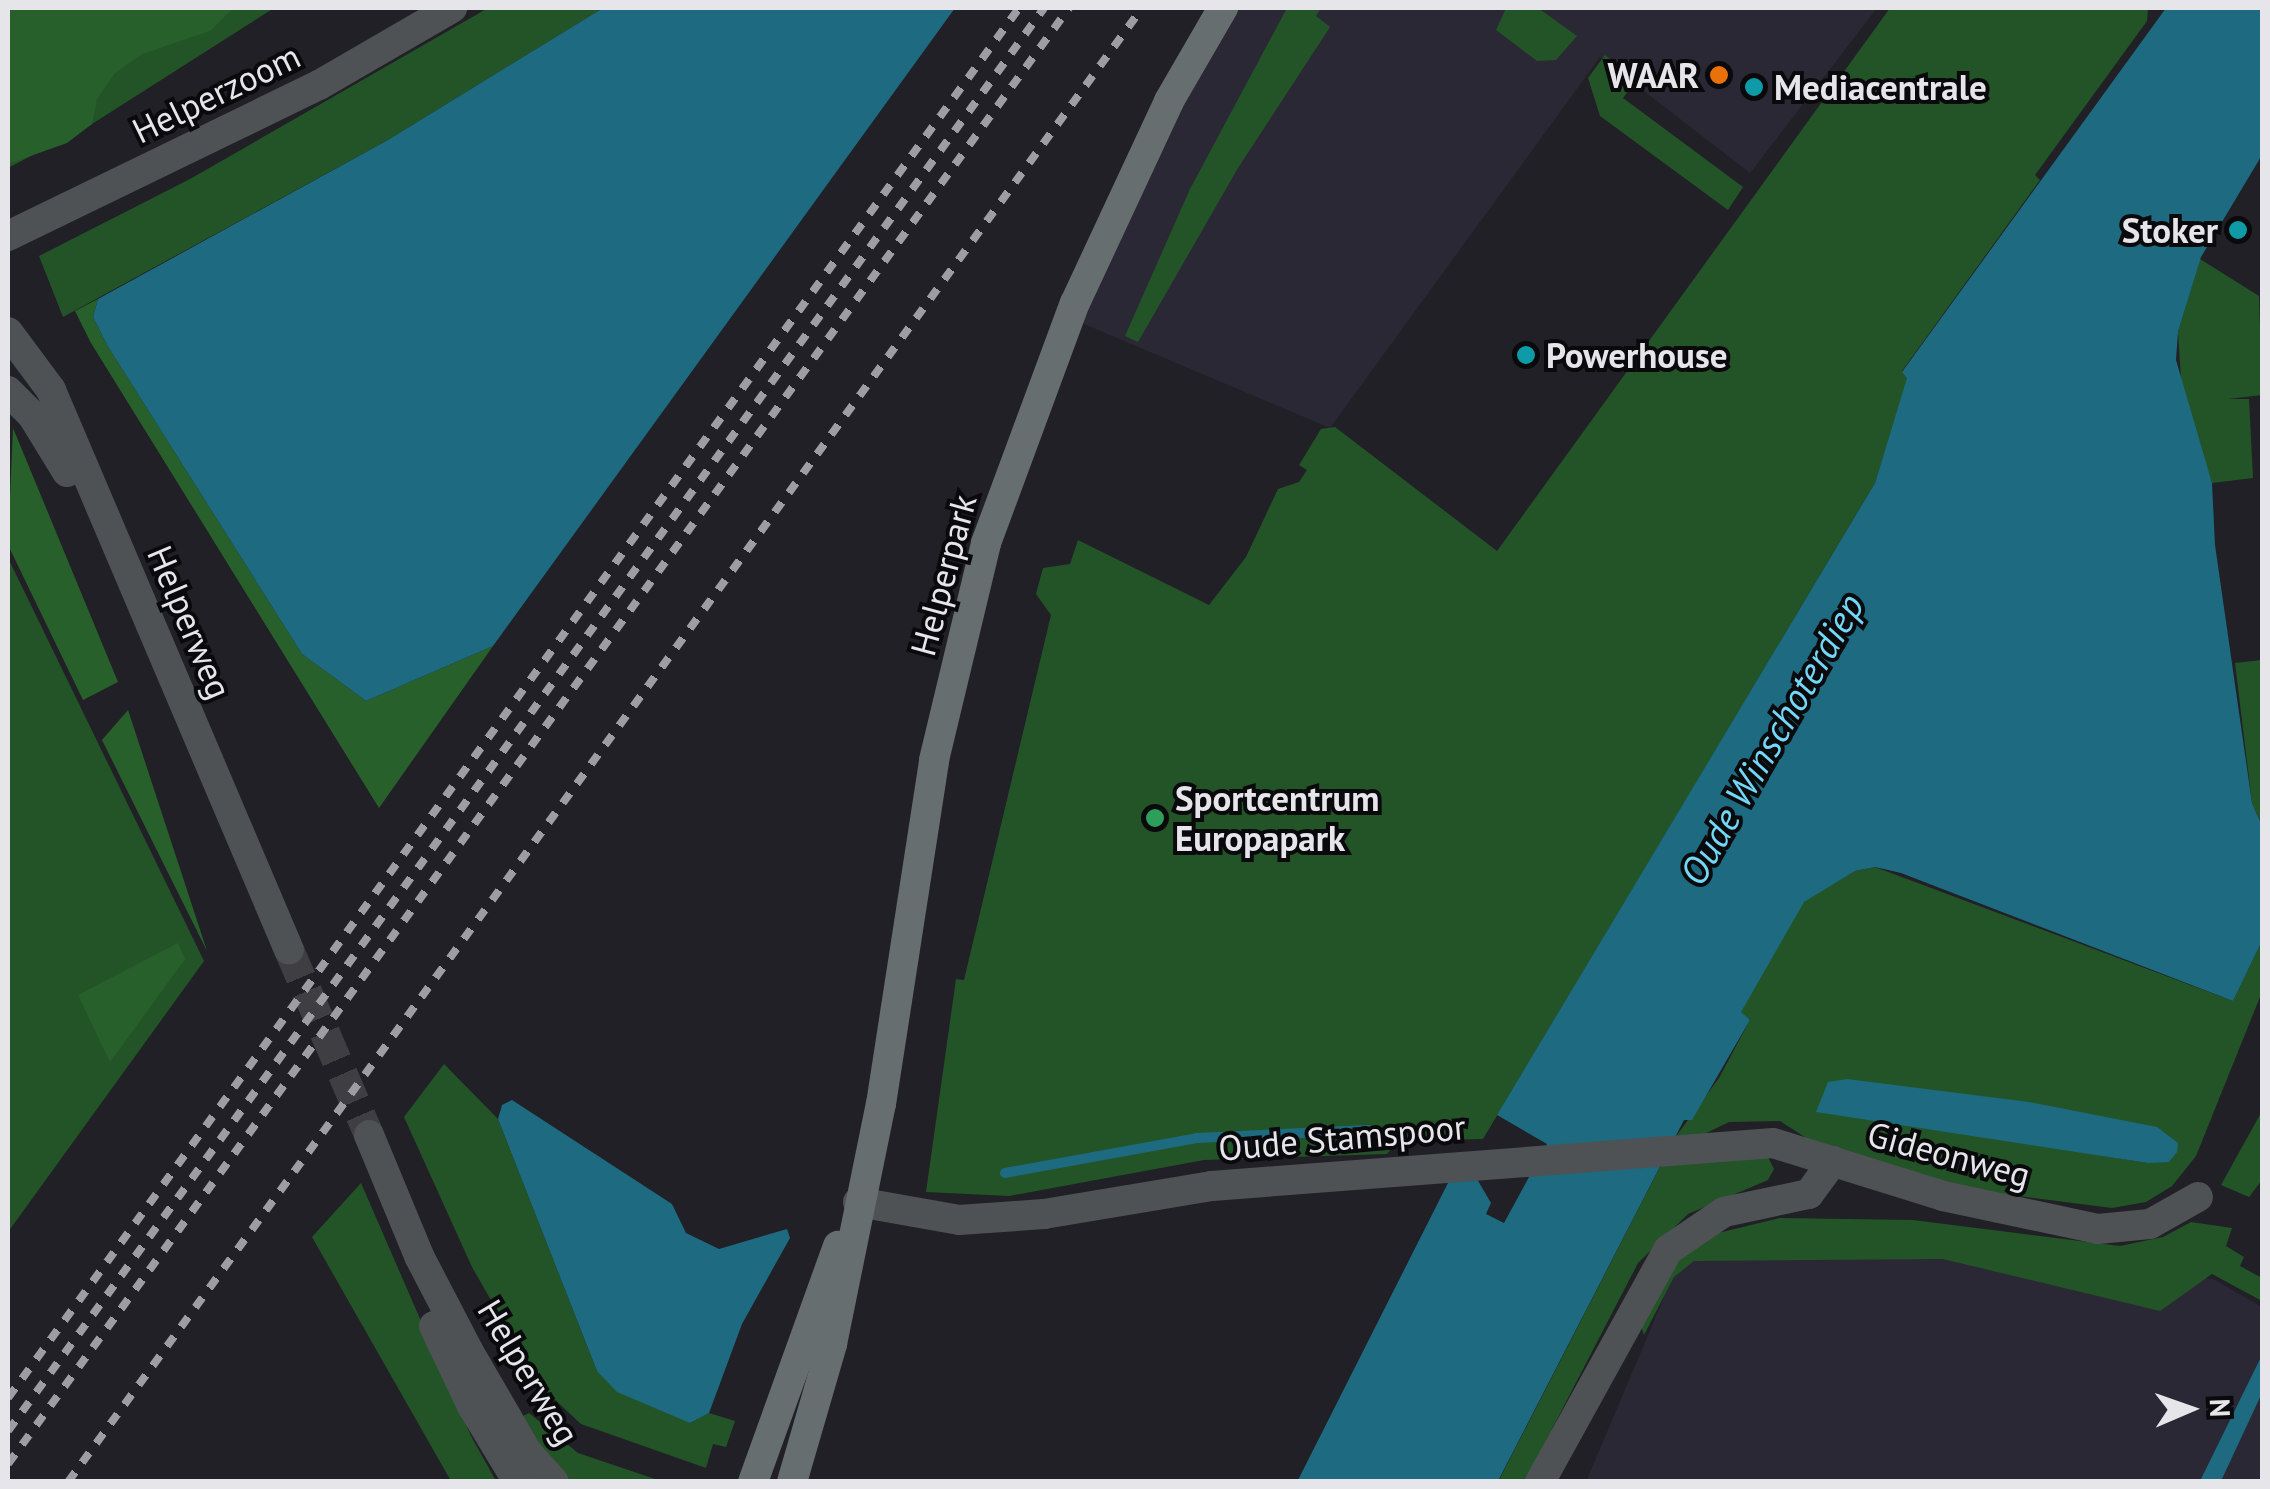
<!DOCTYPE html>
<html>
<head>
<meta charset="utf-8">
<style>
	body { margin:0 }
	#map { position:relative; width:2270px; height:1489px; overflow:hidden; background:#212026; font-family:"PT Sans",sans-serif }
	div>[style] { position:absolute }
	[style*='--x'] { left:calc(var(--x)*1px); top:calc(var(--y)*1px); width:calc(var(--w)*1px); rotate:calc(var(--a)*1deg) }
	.built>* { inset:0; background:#2b2835 }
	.green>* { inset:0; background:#235427 }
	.forest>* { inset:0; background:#28602c }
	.water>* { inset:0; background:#1d6a81 }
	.stream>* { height:10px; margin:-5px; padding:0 5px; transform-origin:5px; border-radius:5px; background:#1d6a81 }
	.tertiary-tunnel>* { height:30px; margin-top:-15px; transform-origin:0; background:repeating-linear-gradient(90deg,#3f3e43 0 30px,transparent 0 45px) }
	.minor>* { height:30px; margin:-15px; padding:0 15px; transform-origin:15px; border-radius:15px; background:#4e5254 }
	.tertiary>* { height:30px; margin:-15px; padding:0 15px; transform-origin:15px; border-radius:15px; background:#4e5254 }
	.secondary>* { height:30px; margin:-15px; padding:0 15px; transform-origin:15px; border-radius:15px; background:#676e70 }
	.rail>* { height:8px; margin-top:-4px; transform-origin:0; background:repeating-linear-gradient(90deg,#9e9da3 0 12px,transparent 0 24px) }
	.dots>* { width:28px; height:28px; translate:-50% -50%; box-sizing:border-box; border:5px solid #0a0a0d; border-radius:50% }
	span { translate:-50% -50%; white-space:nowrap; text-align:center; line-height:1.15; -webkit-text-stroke:8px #0a0a0d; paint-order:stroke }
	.poi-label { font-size:35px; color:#e6e5ea; font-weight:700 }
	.right { translate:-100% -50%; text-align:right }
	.left { translate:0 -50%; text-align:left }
	.street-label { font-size:35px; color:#e6e5ea }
	.water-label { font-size:38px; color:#73d7f8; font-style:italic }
	.frame { position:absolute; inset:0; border:10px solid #e6e5ea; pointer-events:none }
	.north { position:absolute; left:2140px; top:1359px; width:100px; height:100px; -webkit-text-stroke:8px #0a0a0d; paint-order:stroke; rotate:88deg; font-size:28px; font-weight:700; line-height:40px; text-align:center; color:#e6e5ea }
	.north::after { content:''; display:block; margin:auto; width:35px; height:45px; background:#e6e5ea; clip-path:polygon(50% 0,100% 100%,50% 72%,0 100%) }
</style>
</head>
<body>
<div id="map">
	<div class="built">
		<div style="clip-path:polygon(1225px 8px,1877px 8px,1750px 173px,1600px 57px,1330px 428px,1070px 318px)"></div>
		<div style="clip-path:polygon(1944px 1256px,2213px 1279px,2262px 1307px,2262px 1481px,1586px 1482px,1673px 1276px,1694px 1261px)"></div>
	</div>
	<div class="green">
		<div style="clip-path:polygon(8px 8px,274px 8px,92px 124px,8px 168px)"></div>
		<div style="clip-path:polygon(488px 8px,603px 8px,388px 140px,63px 317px,39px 256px,190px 179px)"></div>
		<div style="clip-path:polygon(1287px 8px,1321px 8px,1316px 16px,1330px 27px,1238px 168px,1138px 342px,1125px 336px,1190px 189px)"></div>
		<div style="clip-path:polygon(1506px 8px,1538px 8px,1577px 36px,1556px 60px,1537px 61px,1496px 30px)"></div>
		<div style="clip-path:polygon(1890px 8px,2148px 8px,2147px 21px,2035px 175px,2040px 180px,1902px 371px,1908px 377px,1875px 483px,1483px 1139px,1398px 1141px,1387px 1154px,1204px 1160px,1009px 1196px,926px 1192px,956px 979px,964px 980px,1051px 615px,1036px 594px,1043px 568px,1070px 564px,1078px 540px,1209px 605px,1246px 557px,1278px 489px,1299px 482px,1307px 470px,1299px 465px,1321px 429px,1335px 427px,1497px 551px)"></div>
		<div style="clip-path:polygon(1605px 55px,1636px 80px,1623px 98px,1743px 187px,1728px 210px,1600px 116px,1588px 78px)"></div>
		<div style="clip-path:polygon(2200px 259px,2259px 296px,2262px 395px,2228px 399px,2249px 399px,2253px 478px,2212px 483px,2182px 395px,2178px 332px)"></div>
		<div style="clip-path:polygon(8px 558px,204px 961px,8px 1232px)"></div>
		<div style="clip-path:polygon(2262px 660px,2262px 826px,2252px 803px,2235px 663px)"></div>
		<div style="clip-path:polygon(evenodd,1875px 867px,2233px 1001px,2262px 941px,2262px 992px,2196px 1156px,2172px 1186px,2146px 1202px,2112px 1208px,1916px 1183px,1811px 1141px,1780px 1121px,1729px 1122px,1702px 1135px,1677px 1135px,1719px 1078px,1750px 1020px,1740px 1012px,1804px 901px,1855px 871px,1875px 867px,2029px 1102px,2148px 1163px,1863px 1117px,2029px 1102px)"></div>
		<div style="clip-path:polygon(444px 1064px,498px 1119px,597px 1371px,690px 1423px,709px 1413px,735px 1421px,726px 1447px,713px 1444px,706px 1468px,581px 1424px,540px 1386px,472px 1267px,404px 1117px)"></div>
		<div style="clip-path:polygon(2262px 1111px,2262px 1180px,2249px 1197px,2221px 1185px)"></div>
		<div style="clip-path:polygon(1768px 1157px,1774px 1169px,1768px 1180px,1688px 1214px,1638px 1263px,1525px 1481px,1498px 1482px,1661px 1165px)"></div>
		<div style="clip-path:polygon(361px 1183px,471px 1436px,496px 1481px,451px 1481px,312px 1237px)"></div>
		<div style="clip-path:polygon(1780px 1218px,1913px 1220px,2120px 1246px,2163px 1237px,2191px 1222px,2232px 1228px,2226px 1246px,2244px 1257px,2240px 1266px,2262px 1278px,2262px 1301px,2212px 1274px,2160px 1311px,1943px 1259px,1694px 1261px,1674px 1277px,1644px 1335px,1639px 1320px,1671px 1263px,1714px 1234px)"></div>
		<div style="clip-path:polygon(529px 1413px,578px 1453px,661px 1481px,564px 1481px,517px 1419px)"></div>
	</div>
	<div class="forest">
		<div style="clip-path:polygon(8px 8px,233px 8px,210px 31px,142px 54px,115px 73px,97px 99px,92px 124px,67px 143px,8px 164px)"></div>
		<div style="clip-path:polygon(98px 299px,93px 317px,107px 345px,302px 654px,366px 701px,493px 646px,379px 808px,91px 343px,75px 311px)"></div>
		<div style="clip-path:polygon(13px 428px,118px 682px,83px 700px,8px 545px)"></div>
		<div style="clip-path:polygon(128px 710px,207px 951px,102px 740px)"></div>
		<div style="clip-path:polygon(178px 943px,185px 959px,110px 1062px,78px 995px)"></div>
	</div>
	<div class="water">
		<div style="clip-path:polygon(603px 8px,955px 8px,493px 646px,366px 701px,302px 654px,107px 345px,93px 317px,98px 299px,388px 140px)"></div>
		<div style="clip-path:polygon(2166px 8px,2262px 8px,2262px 155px,2201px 257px,2178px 332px,2176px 360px,2212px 483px,2215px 545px,2252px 803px,2262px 826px,2262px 941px,2233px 1001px,1901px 873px,1875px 867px,1855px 871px,1804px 902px,1741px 1012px,1750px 1020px,1692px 1120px,1684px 1120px,1498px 1481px,1297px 1482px,1450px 1179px,1477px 1179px,1491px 1203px,1486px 1214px,1504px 1223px,1547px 1144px,1497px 1115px,1875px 483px,1907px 378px,1902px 372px)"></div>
		<div style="clip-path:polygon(1847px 1079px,2029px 1102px,2157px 1127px,2178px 1143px,2177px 1152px,2169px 1162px,2148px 1163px,1816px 1112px,1828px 1082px)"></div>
		<div style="clip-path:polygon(512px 1100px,672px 1204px,686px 1233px,719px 1249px,787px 1229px,790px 1238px,742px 1324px,709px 1413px,690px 1423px,617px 1392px,597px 1371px,498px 1119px,502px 1105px)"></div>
		<div style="clip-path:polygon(2262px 1355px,2262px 1393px,2221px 1481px,2200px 1481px)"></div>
	</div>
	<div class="stream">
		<div style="--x:1005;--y:1173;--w:195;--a:-10.3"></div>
		<div style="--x:1197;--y:1138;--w:172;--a:-2.7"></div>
	</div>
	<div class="tertiary-tunnel">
		<div style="--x:289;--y:950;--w:202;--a:66.6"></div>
	</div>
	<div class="minor">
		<div style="--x:858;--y:1202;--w:103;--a:10.1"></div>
		<div style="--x:959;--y:1220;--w:85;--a:-4"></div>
		<div style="--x:1044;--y:1214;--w:170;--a:-9.5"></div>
		<div style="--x:1212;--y:1186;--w:563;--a:-4.38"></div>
		<div style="--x:1773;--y:1143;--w:178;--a:17.3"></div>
		<div style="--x:1943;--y:1196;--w:158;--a:12"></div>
		<div style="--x:2098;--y:1229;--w:52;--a:-5.5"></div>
		<div style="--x:2150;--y:1224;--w:55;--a:-29.4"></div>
		<div style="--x:1540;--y:1482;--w:265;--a:-61.1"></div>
		<div style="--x:1668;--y:1250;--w:68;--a:-34.2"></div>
		<div style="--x:1724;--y:1212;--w:87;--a:-12"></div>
		<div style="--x:1809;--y:1194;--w:41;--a:-54"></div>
	</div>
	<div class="tertiary">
		<div style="--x:8;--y:236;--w:346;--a:-25.9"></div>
		<div style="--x:319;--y:85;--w:154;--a:-30.1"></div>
		<div style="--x:8;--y:332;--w:72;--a:53.4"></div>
		<div style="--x:51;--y:390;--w:608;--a:66.97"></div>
		<div style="--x:8;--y:391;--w:34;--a:45"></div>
		<div style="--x:32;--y:415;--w:67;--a:58.4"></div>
		<div style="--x:369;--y:1135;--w:131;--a:67.5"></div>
		<div style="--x:419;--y:1256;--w:108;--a:62.5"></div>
		<div style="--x:469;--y:1352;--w:116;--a:59.9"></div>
		<div style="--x:527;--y:1452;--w:40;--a:48"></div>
		<div style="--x:434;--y:1326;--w:89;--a:64.6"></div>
		<div style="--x:472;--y:1406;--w:89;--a:58.8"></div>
	</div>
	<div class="secondary">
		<div style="--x:753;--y:1482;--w:251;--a:-70.2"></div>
		<div style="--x:792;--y:1482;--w:144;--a:-73.8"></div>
		<div style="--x:832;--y:1344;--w:245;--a:-78.5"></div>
		<div style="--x:881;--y:1104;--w:348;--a:-81.2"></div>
		<div style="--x:934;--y:760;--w:223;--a:-76.5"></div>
		<div style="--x:986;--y:543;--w:256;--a:-69.7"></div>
		<div style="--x:1075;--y:303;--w:223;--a:-65"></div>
		<div style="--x:1169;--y:101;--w:108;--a:-59.9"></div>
	</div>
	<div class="rail">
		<div style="--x:8;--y:1398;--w:1719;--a:-53.97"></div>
		<div style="--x:8;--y:1431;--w:1760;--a:-53.94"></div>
		<div style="--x:8;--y:1464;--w:1802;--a:-53.92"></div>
		<div style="--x:68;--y:1482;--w:1824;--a:-53.92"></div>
	</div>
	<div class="dots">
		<div style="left:1719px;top:75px;background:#e8710a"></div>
		<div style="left:1754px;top:87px;background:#0f9aa8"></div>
		<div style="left:2238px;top:230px;background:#0f9aa8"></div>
		<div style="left:1526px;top:355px;background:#0f9aa8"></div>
		<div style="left:1155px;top:818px;background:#2e9e5b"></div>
	</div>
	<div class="poi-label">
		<span class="right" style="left:1699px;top:75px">WAAR</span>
		<span class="left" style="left:1774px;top:87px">Mediacentrale</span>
		<span class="right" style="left:2218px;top:230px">Stoker</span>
		<span class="left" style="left:1546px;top:355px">Powerhouse</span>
		<span class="left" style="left:1175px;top:818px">Sportcentrum<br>Europapark</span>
	</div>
	<div class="street-label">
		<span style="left:216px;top:93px;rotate:-26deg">Helperzoom</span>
		<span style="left:943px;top:575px;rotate:-75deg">Helperpark</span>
		<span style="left:190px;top:622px;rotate:67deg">Helperweg</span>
		<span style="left:1342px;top:1137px;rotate:-5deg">Oude Stamspoor</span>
		<span style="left:1949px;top:1154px;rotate:15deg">Gideonweg</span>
		<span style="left:529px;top:1372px;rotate:59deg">Helperweg</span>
	</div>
	<div class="water-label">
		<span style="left:1771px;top:739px;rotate:-60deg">Oude Winschoterdiep</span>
	</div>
	<div class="frame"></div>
	<div class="north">N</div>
</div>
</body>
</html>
